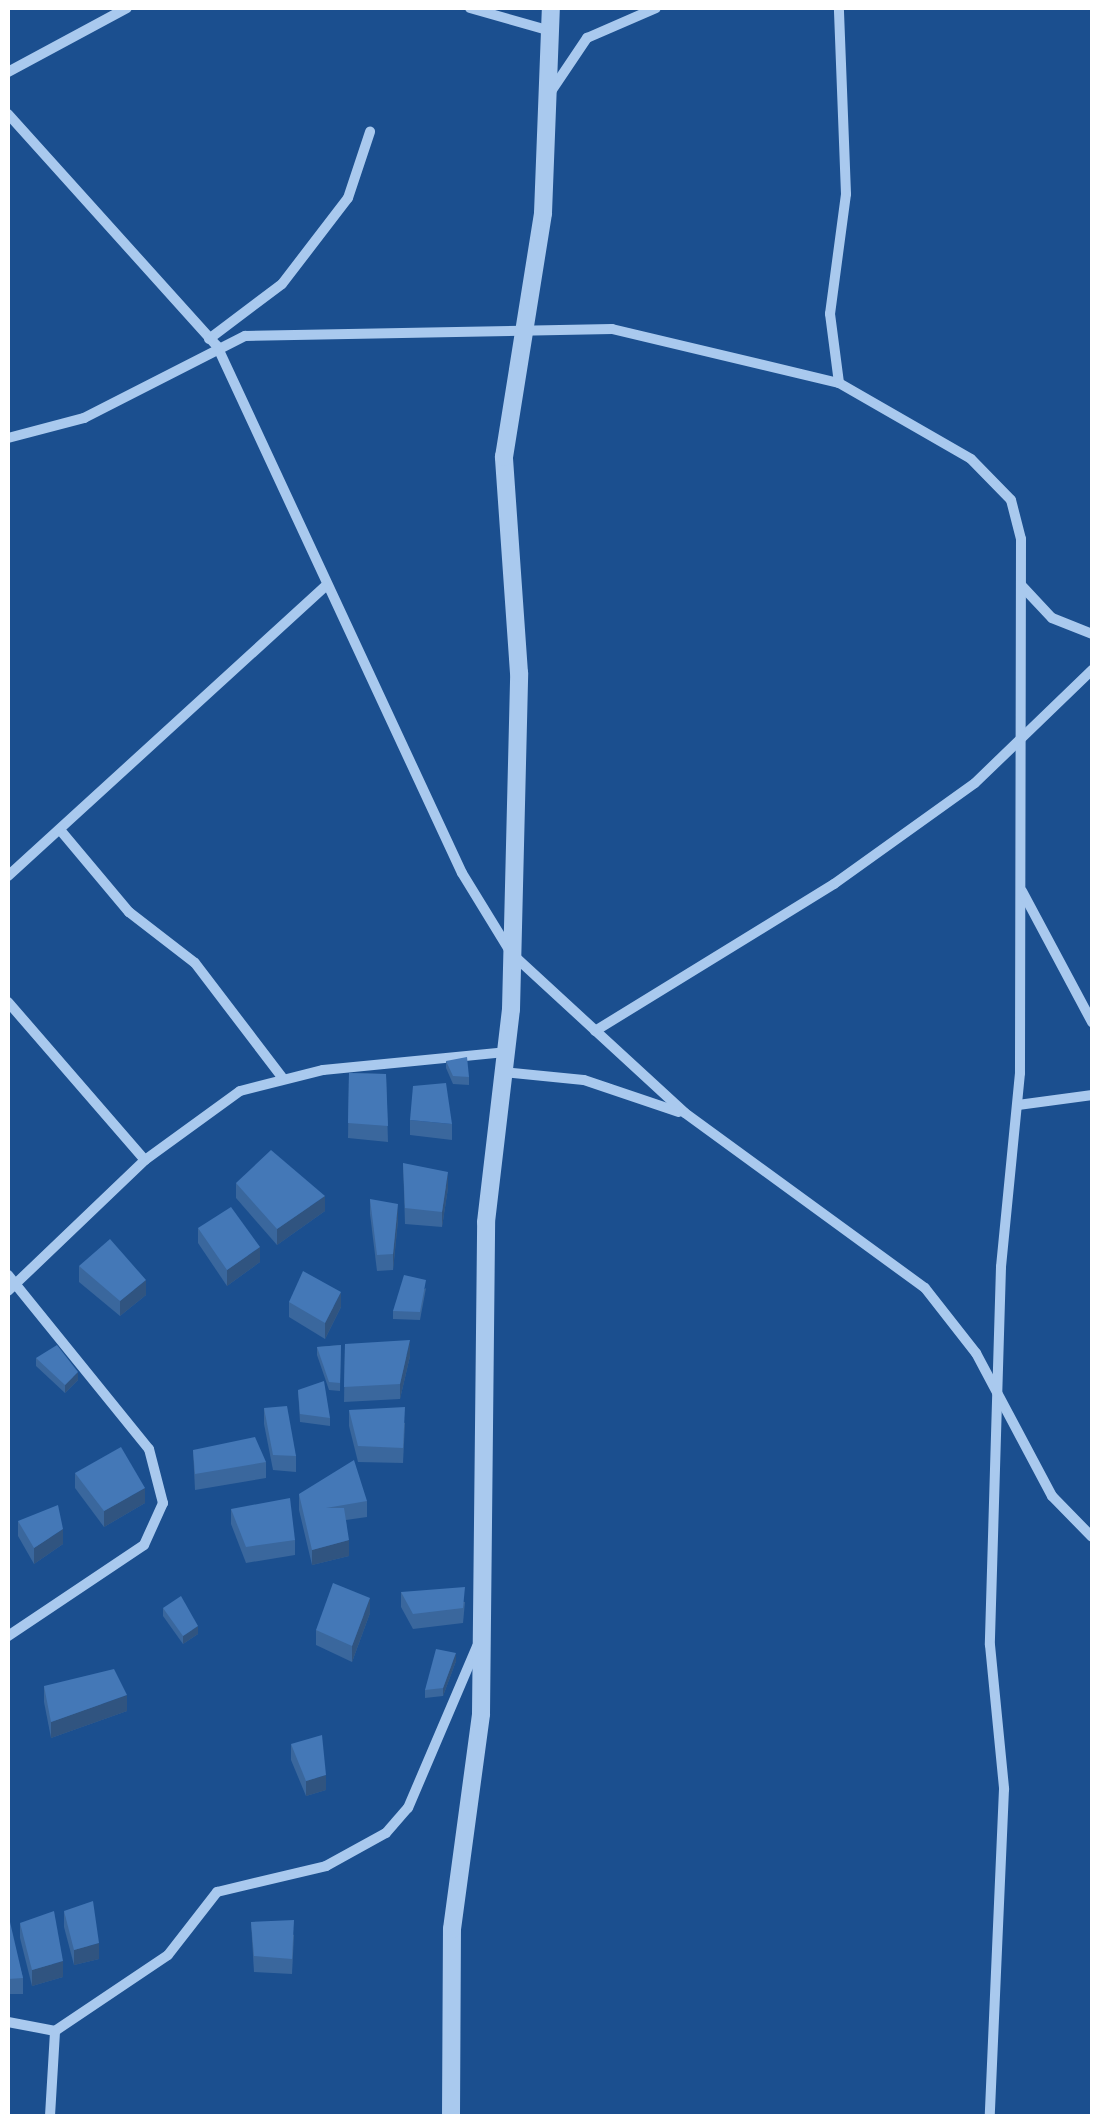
<!DOCTYPE html>
<html>
<head>
<meta charset="utf-8">
<style>
	body { margin:0 }
	#map { position:relative; width:1100px; height:2124px; overflow:hidden; background:#1b4f8f; font-family:Quicksand,sans-serif }
	div>[style] { position:absolute }
	[style*='--x'] { left:calc(var(--x)*1px); top:calc(var(--y)*1px); width:calc(var(--w)*1px); rotate:calc(var(--a)*1deg) }
	.minor>* { height:10px; margin:-5px; padding:0 5px; transform-origin:5px; border-radius:5px; background:#a9c9ee }
	.tertiary>* { height:18px; margin:-9px; padding:0 9px; transform-origin:9px; border-radius:9px; background:#a9c9ee }
	.wall>* { inset:0; background:#3a679d }
	.shaded-wall>* { inset:0; background:#305480 }
	.building>* { inset:0; background:#4478b7 }
	span { translate:-50% -50%; white-space:nowrap; text-align:center; line-height:1.15; -webkit-text-stroke:9px #1b4f8f; paint-order:stroke }
	.frame { position:absolute; inset:0; border:10px solid #fff; pointer-events:none }
</style>
</head>
<body>
<div id="map">
	<div class="minor">
		<div style="--x:470;--y:8;--w:84;--a:15.9"></div>
		<div style="--x:8;--y:72;--w:135;--a:-28.3"></div>
		<div style="--x:552;--y:90;--w:63;--a:-56.1"></div>
		<div style="--x:587;--y:38;--w:75;--a:-23.5"></div>
		<div style="--x:8;--y:114;--w:312;--a:48"></div>
		<div style="--x:217;--y:346;--w:581;--a:65.07"></div>
		<div style="--x:462;--y:873;--w:94;--a:58.5"></div>
		<div style="--x:511;--y:953;--w:236;--a:42.6"></div>
		<div style="--x:685;--y:1113;--w:297;--a:36.1"></div>
		<div style="--x:925;--y:1288;--w:83;--a:51.9"></div>
		<div style="--x:976;--y:1353;--w:162;--a:62"></div>
		<div style="--x:1052;--y:1496;--w:57;--a:45.7"></div>
		<div style="--x:209;--y:339;--w:91;--a:-37"></div>
		<div style="--x:282;--y:284;--w:108;--a:-52.5"></div>
		<div style="--x:348;--y:198;--w:70;--a:-71.6"></div>
		<div style="--x:839;--y:383;--w:70;--a:-97.4"></div>
		<div style="--x:830;--y:314;--w:121;--a:-82.4"></div>
		<div style="--x:846;--y:194;--w:186;--a:-92.2"></div>
		<div style="--x:8;--y:438;--w:79;--a:-14.7"></div>
		<div style="--x:84;--y:418;--w:181;--a:-27"></div>
		<div style="--x:245;--y:336;--w:367;--a:-1.1"></div>
		<div style="--x:612;--y:329;--w:233;--a:13.4"></div>
		<div style="--x:839;--y:383;--w:152;--a:29.9"></div>
		<div style="--x:971;--y:459;--w:57;--a:45.7"></div>
		<div style="--x:1011;--y:500;--w:40;--a:75.6"></div>
		<div style="--x:1021;--y:539;--w:534;--a:90.11"></div>
		<div style="--x:1020;--y:1073;--w:195;--a:95.6"></div>
		<div style="--x:1001;--y:1267;--w:378;--a:91.7"></div>
		<div style="--x:990;--y:1645;--w:145;--a:84.4"></div>
		<div style="--x:1004;--y:1789;--w:327;--a:92.5"></div>
		<div style="--x:1021;--y:585;--w:45;--a:46.8"></div>
		<div style="--x:1052;--y:618;--w:43;--a:21.8"></div>
		<div style="--x:61;--y:831;--w:106;--a:50"></div>
		<div style="--x:129;--y:912;--w:83;--a:37.7"></div>
		<div style="--x:195;--y:963;--w:143;--a:52.7"></div>
		<div style="--x:8;--y:876;--w:430;--a:-42.4"></div>
		<div style="--x:1022;--y:891;--w:149;--a:61.9"></div>
		<div style="--x:8;--y:1002;--w:209;--a:49.1"></div>
		<div style="--x:595;--y:1031;--w:281;--a:-31.6"></div>
		<div style="--x:834;--y:884;--w:173;--a:-35.6"></div>
		<div style="--x:975;--y:783;--w:163;--a:-44"></div>
		<div style="--x:502;--y:1072;--w:82;--a:5.6"></div>
		<div style="--x:584;--y:1080;--w:100;--a:18.6"></div>
		<div style="--x:1018;--y:1105;--w:75;--a:-7.7"></div>
		<div style="--x:8;--y:1275;--w:224;--a:51"></div>
		<div style="--x:149;--y:1449;--w:56;--a:75.5"></div>
		<div style="--x:163;--y:1503;--w:46;--a:114.3"></div>
		<div style="--x:144;--y:1545;--w:164;--a:146.2"></div>
		<div style="--x:8;--y:1291;--w:190;--a:-43.7"></div>
		<div style="--x:145;--y:1160;--w:117;--a:-36"></div>
		<div style="--x:240;--y:1091;--w:86;--a:-14.2"></div>
		<div style="--x:323;--y:1070;--w:183;--a:-5.6"></div>
		<div style="--x:8;--y:2022;--w:48;--a:10.8"></div>
		<div style="--x:55;--y:2031;--w:136;--a:-33.9"></div>
		<div style="--x:168;--y:1955;--w:80;--a:-52.1"></div>
		<div style="--x:217;--y:1892;--w:112;--a:-13.4"></div>
		<div style="--x:326;--y:1866;--w:68;--a:-28.8"></div>
		<div style="--x:386;--y:1833;--w:33;--a:-49"></div>
		<div style="--x:408;--y:1808;--w:176;--a:-66.9"></div>
		<div style="--x:50;--y:2116;--w:85;--a:-86.6"></div>
	</div>
	<div class="tertiary">
		<div style="--x:451;--y:2116;--w:187;--a:-89.7"></div>
		<div style="--x:452;--y:1929;--w:217;--a:-82.3"></div>
		<div style="--x:481;--y:1714;--w:492;--a:-89.4"></div>
		<div style="--x:486;--y:1222;--w:214;--a:-83.3"></div>
		<div style="--x:511;--y:1009;--w:336;--a:-88.6"></div>
		<div style="--x:519;--y:673;--w:217;--a:-94"></div>
		<div style="--x:504;--y:457;--w:247;--a:-80.9"></div>
		<div style="--x:543;--y:213;--w:205;--a:-87.8"></div>
	</div>
	<div class="wall">
		<div style="clip-path:polygon(446px 1061px,469px 1077px,469px 1085px,453px 1084px,446px 1068px)"></div>
		<div style="clip-path:polygon(349px 1073px,386px 1074px,388px 1142px,348px 1138px)"></div>
		<div style="clip-path:polygon(410px 1120px,452px 1124px,452px 1140px,410px 1135px)"></div>
		<div style="clip-path:polygon(403px 1163px,448px 1188px,442px 1227px,405px 1224px)"></div>
		<div style="clip-path:polygon(236px 1183px,325px 1211px,277px 1245px,236px 1198px)"></div>
		<div style="clip-path:polygon(370px 1199px,398px 1220px,393px 1270px,377px 1271px,370px 1214px)"></div>
		<div style="clip-path:polygon(198px 1228px,260px 1262px,227px 1286px,198px 1243px)"></div>
		<div style="clip-path:polygon(79px 1266px,146px 1295px,120px 1316px,79px 1282px)"></div>
		<div style="clip-path:polygon(426px 1288px,420px 1320px,393px 1319px,393px 1311px)"></div>
		<div style="clip-path:polygon(289px 1302px,341px 1307px,325px 1339px,289px 1317px)"></div>
		<div style="clip-path:polygon(345px 1344px,410px 1356px,400px 1399px,344px 1402px)"></div>
		<div style="clip-path:polygon(341px 1345px,340px 1391px,329px 1390px,317px 1355px,317px 1347px)"></div>
		<div style="clip-path:polygon(36px 1358px,78px 1380px,65px 1393px,36px 1366px)"></div>
		<div style="clip-path:polygon(298px 1390px,330px 1418px,330px 1426px,300px 1422px)"></div>
		<div style="clip-path:polygon(264px 1408px,296px 1456px,296px 1472px,273px 1470px,264px 1424px)"></div>
		<div style="clip-path:polygon(349px 1410px,405px 1423px,403px 1463px,358px 1462px,349px 1426px)"></div>
		<div style="clip-path:polygon(193px 1450px,266px 1462px,266px 1478px,195px 1490px)"></div>
		<div style="clip-path:polygon(75px 1473px,145px 1503px,104px 1527px,75px 1488px)"></div>
		<div style="clip-path:polygon(299px 1494px,367px 1501px,367px 1517px,346px 1520px,349px 1556px,312px 1565px,299px 1510px)"></div>
		<div style="clip-path:polygon(231px 1509px,295px 1540px,295px 1555px,246px 1563px,231px 1524px)"></div>
		<div style="clip-path:polygon(18px 1521px,63px 1544px,34px 1564px,18px 1536px)"></div>
		<div style="clip-path:polygon(401px 1592px,465px 1602px,463px 1623px,413px 1629px,401px 1607px)"></div>
		<div style="clip-path:polygon(163px 1608px,198px 1634px,183px 1644px,163px 1616px)"></div>
		<div style="clip-path:polygon(370px 1613px,352px 1662px,316px 1645px,316px 1630px)"></div>
		<div style="clip-path:polygon(456px 1661px,443px 1696px,425px 1698px,425px 1690px)"></div>
		<div style="clip-path:polygon(44px 1686px,127px 1711px,51px 1738px,44px 1702px)"></div>
		<div style="clip-path:polygon(291px 1744px,326px 1790px,306px 1796px,291px 1760px)"></div>
		<div style="clip-path:polygon(64px 1911px,99px 1959px,74px 1965px,64px 1927px)"></div>
		<div style="clip-path:polygon(251px 1922px,294px 1935px,292px 1974px,254px 1972px)"></div>
		<div style="clip-path:polygon(8px 1923px,23px 1978px,23px 1994px,8px 1994px)"></div>
		<div style="clip-path:polygon(20px 1923px,63px 1977px,32px 1986px,20px 1938px)"></div>
	</div>
	<div class="shaded-wall">
		<div style="clip-path:polygon(448px 1172px,448px 1188px,442px 1227px,442px 1212px)"></div>
		<div style="clip-path:polygon(325px 1196px,325px 1211px,277px 1245px,277px 1229px)"></div>
		<div style="clip-path:polygon(398px 1204px,398px 1220px,393px 1270px,393px 1254px)"></div>
		<div style="clip-path:polygon(260px 1247px,260px 1262px,227px 1286px,227px 1270px)"></div>
		<div style="clip-path:polygon(146px 1280px,146px 1295px,120px 1316px,120px 1301px)"></div>
		<div style="clip-path:polygon(341px 1292px,341px 1307px,325px 1339px,325px 1323px)"></div>
		<div style="clip-path:polygon(410px 1340px,410px 1356px,400px 1399px,400px 1384px)"></div>
		<div style="clip-path:polygon(78px 1372px,78px 1380px,65px 1393px,65px 1385px)"></div>
		<div style="clip-path:polygon(145px 1488px,145px 1503px,104px 1527px,104px 1511px)"></div>
		<div style="clip-path:polygon(63px 1529px,63px 1544px,34px 1564px,34px 1548px)"></div>
		<div style="clip-path:polygon(349px 1540px,349px 1556px,312px 1565px,312px 1550px)"></div>
		<div style="clip-path:polygon(370px 1598px,370px 1613px,352px 1662px,352px 1646px)"></div>
		<div style="clip-path:polygon(198px 1626px,198px 1634px,183px 1644px,183px 1636px)"></div>
		<div style="clip-path:polygon(456px 1653px,456px 1661px,443px 1696px,443px 1688px)"></div>
		<div style="clip-path:polygon(127px 1695px,127px 1711px,51px 1738px,51px 1722px)"></div>
		<div style="clip-path:polygon(326px 1775px,326px 1790px,306px 1796px,306px 1781px)"></div>
		<div style="clip-path:polygon(99px 1943px,99px 1959px,74px 1965px,74px 1950px)"></div>
		<div style="clip-path:polygon(63px 1961px,63px 1977px,32px 1986px,32px 1970px)"></div>
	</div>
	<div class="building">
		<div style="clip-path:polygon(467px 1057px,469px 1077px,453px 1076px,446px 1061px)"></div>
		<div style="clip-path:polygon(349px 1073px,386px 1074px,388px 1126px,348px 1123px)"></div>
		<div style="clip-path:polygon(446px 1083px,452px 1124px,410px 1120px,413px 1086px)"></div>
		<div style="clip-path:polygon(271px 1150px,325px 1196px,277px 1229px,236px 1183px)"></div>
		<div style="clip-path:polygon(403px 1163px,448px 1172px,442px 1212px,405px 1208px)"></div>
		<div style="clip-path:polygon(370px 1199px,398px 1204px,393px 1254px,377px 1255px)"></div>
		<div style="clip-path:polygon(231px 1207px,260px 1247px,227px 1270px,198px 1228px)"></div>
		<div style="clip-path:polygon(110px 1239px,146px 1280px,120px 1301px,79px 1266px)"></div>
		<div style="clip-path:polygon(303px 1271px,341px 1292px,325px 1323px,289px 1302px)"></div>
		<div style="clip-path:polygon(404px 1275px,426px 1280px,420px 1312px,393px 1311px)"></div>
		<div style="clip-path:polygon(410px 1340px,400px 1384px,344px 1387px,345px 1344px)"></div>
		<div style="clip-path:polygon(57px 1345px,78px 1372px,65px 1385px,36px 1358px)"></div>
		<div style="clip-path:polygon(341px 1345px,340px 1383px,329px 1382px,317px 1347px)"></div>
		<div style="clip-path:polygon(324px 1381px,330px 1418px,300px 1414px,298px 1390px)"></div>
		<div style="clip-path:polygon(287px 1406px,296px 1456px,273px 1455px,264px 1408px)"></div>
		<div style="clip-path:polygon(405px 1407px,403px 1448px,358px 1446px,349px 1410px)"></div>
		<div style="clip-path:polygon(255px 1437px,266px 1462px,195px 1474px,193px 1450px)"></div>
		<div style="clip-path:polygon(121px 1447px,145px 1488px,104px 1511px,75px 1473px)"></div>
		<div style="clip-path:polygon(354px 1460px,367px 1501px,326px 1508px,344px 1508px,349px 1540px,312px 1550px,299px 1494px)"></div>
		<div style="clip-path:polygon(290px 1498px,295px 1540px,246px 1547px,231px 1509px)"></div>
		<div style="clip-path:polygon(58px 1505px,63px 1529px,34px 1548px,18px 1521px)"></div>
		<div style="clip-path:polygon(333px 1583px,370px 1598px,352px 1646px,316px 1630px)"></div>
		<div style="clip-path:polygon(465px 1587px,463px 1608px,413px 1614px,401px 1592px)"></div>
		<div style="clip-path:polygon(181px 1596px,198px 1626px,183px 1636px,163px 1608px)"></div>
		<div style="clip-path:polygon(436px 1649px,456px 1653px,443px 1688px,425px 1690px)"></div>
		<div style="clip-path:polygon(114px 1669px,127px 1695px,51px 1722px,44px 1686px)"></div>
		<div style="clip-path:polygon(322px 1735px,326px 1775px,306px 1781px,291px 1744px)"></div>
		<div style="clip-path:polygon(93px 1901px,99px 1943px,74px 1950px,64px 1911px)"></div>
		<div style="clip-path:polygon(54px 1911px,63px 1961px,32px 1970px,20px 1923px)"></div>
		<div style="clip-path:polygon(294px 1920px,292px 1959px,254px 1956px,251px 1922px)"></div>
		<div style="clip-path:polygon(10px 1922px,23px 1978px,8px 1979px,8px 1923px)"></div>
	</div>
	<div class="frame"></div>
</div>
</body>
</html>
